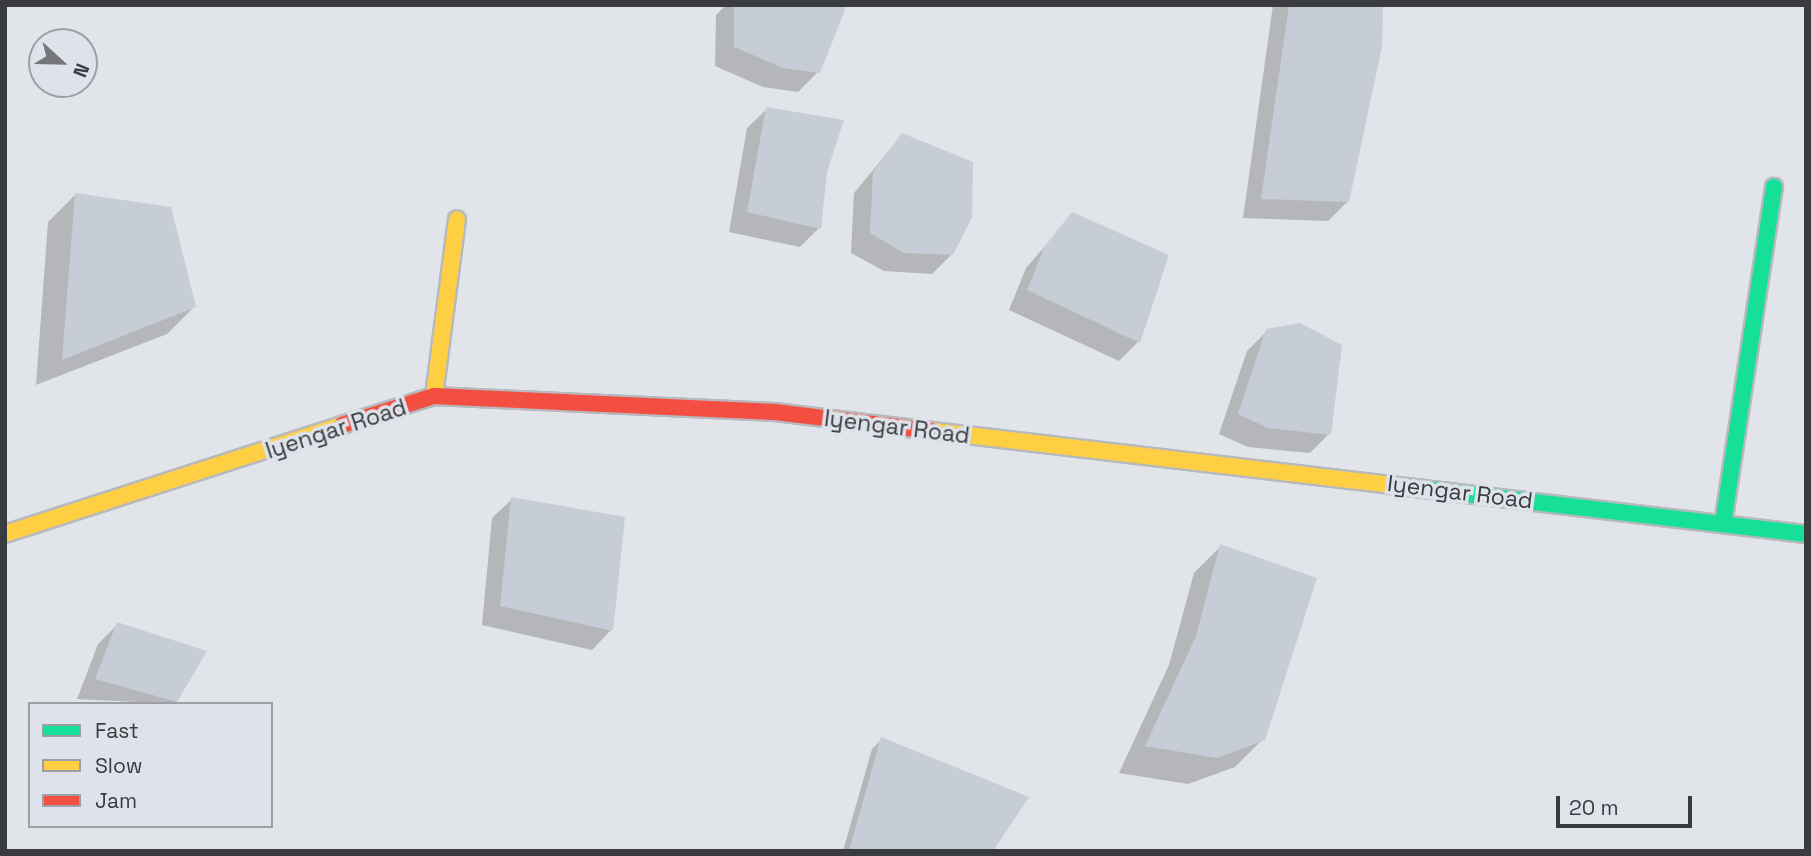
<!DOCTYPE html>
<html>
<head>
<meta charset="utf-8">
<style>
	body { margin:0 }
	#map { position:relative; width:1811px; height:856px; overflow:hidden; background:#e1e4e8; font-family:"Space Grotesk",sans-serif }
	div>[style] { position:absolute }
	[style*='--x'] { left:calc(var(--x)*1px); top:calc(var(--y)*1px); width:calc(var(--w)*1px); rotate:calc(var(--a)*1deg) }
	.shadow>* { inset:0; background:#0003 }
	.building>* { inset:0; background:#c7cdd6 }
	.roads { filter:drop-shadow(2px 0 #b7b9bd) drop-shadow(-2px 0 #b7b9bd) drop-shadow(0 2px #b7b9bd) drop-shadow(0 -2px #b7b9bd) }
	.fast>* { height:16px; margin:-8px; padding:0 8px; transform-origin:8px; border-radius:8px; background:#16e098 }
	.slow>* { height:16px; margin:-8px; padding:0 8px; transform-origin:8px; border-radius:8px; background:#ffcf43 }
	.jam>* { height:16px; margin:-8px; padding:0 8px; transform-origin:8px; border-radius:8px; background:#f24e42 }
	span { translate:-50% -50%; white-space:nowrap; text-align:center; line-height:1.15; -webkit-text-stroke:7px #dee3eb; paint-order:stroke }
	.street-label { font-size:23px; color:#393b3e }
	.frame { position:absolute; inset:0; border:7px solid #393b3e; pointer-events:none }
	.legend { position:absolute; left:28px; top:702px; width:245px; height:126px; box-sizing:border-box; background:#dee3eb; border:2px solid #9ca0a6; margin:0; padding:9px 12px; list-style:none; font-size:21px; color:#393b3e }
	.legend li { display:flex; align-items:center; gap:14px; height:35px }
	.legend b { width:35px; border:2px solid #9ca0a6 }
	.north { position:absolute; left:28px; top:28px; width:70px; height:70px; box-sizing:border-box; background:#dee3eb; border:2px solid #9ca0a6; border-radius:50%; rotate:112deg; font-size:19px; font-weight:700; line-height:28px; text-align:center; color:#393b3e }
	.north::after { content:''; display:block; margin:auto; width:24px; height:32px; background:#74767a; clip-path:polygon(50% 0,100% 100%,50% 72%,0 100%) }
	.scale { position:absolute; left:1556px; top:796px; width:136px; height:32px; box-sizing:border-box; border:4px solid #393b3e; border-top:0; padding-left:9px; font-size:21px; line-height:24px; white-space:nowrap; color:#393b3e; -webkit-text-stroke:5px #dee3eb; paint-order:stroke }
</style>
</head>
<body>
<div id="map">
	<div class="shadow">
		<div style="clip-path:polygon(726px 5px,844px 5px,818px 72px,798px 92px,763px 87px,715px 66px,716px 15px)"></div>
		<div style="clip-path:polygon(1273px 5px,1381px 5px,1348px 201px,1328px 221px,1243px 218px)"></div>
		<div style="clip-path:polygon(767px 109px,825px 172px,819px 228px,800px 247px,729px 232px,747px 128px)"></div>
		<div style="clip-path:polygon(902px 135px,952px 254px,932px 274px,884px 271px,851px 253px,854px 193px)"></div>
		<div style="clip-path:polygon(75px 195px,194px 307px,167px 334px,36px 385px,48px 222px)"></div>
		<div style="clip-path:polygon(1073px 214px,1138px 342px,1119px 361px,1009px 310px,1026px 268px)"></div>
		<div style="clip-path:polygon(1267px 331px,1329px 434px,1310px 453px,1248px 447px,1219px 434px,1247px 351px)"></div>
		<div style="clip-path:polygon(512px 499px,611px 630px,592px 650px,482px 625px,492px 518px)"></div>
		<div style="clip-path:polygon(1221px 546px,1263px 739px,1235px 767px,1188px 784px,1119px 773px,1169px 665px,1194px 573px)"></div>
		<div style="clip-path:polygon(118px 624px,176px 701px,173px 704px,77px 699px,98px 644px)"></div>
		<div style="clip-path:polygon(882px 739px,991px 851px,843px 851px,872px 749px)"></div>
	</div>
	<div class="building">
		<div style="clip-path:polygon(734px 5px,847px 5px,820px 73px,783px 68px,734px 47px)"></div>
		<div style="clip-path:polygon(1289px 5px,1383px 5px,1382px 47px,1349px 202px,1261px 199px)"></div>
		<div style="clip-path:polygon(766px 107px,844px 120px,827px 172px,821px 229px,747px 212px)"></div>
		<div style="clip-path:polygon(902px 133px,973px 162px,972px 217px,953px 255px,904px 253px,870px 233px,873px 172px)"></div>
		<div style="clip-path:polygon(75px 193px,171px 207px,196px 307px,62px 360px)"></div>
		<div style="clip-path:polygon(1072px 212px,1169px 255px,1140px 343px,1027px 290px,1045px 246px)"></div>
		<div style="clip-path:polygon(1300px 323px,1342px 345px,1331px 435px,1268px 428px,1238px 414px,1266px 329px)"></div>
		<div style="clip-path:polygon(511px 497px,625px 517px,613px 631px,500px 606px)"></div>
		<div style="clip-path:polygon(1220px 544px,1317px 578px,1265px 740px,1217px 758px,1145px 746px,1196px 636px)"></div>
		<div style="clip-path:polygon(117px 622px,207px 651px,177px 702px,95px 679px)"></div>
		<div style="clip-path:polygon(881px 737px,1029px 797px,993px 851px,849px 851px)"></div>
	</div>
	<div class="roads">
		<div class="fast">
			<div style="--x:1389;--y:485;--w:420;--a:6.7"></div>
			<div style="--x:1723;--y:524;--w:341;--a:-81.4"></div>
		</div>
		<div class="slow">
			<div style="--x:434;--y:396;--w:178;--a:-82.6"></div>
			<div style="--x:932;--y:431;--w:460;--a:6.7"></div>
			<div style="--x:5;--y:534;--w:354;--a:-17.9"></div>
		</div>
		<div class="jam">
			<div style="--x:342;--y:425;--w:96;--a:-17.5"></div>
			<div style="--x:434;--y:396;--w:341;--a:2.7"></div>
			<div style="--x:775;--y:412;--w:158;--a:6.9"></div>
		</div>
	</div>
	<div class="street-label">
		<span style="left:897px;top:427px;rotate:7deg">Iyengar Road</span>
		<span style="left:336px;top:429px;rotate:-18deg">Iyengar Road</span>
		<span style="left:1460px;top:492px;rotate:7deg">Iyengar Road</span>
	</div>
	<div class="frame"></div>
	<ul class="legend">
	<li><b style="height:9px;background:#16e098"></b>Fast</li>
	<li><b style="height:9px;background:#ffcf43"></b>Slow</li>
	<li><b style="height:9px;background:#f24e42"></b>Jam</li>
	</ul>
	<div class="north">N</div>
	<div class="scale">20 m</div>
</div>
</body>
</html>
